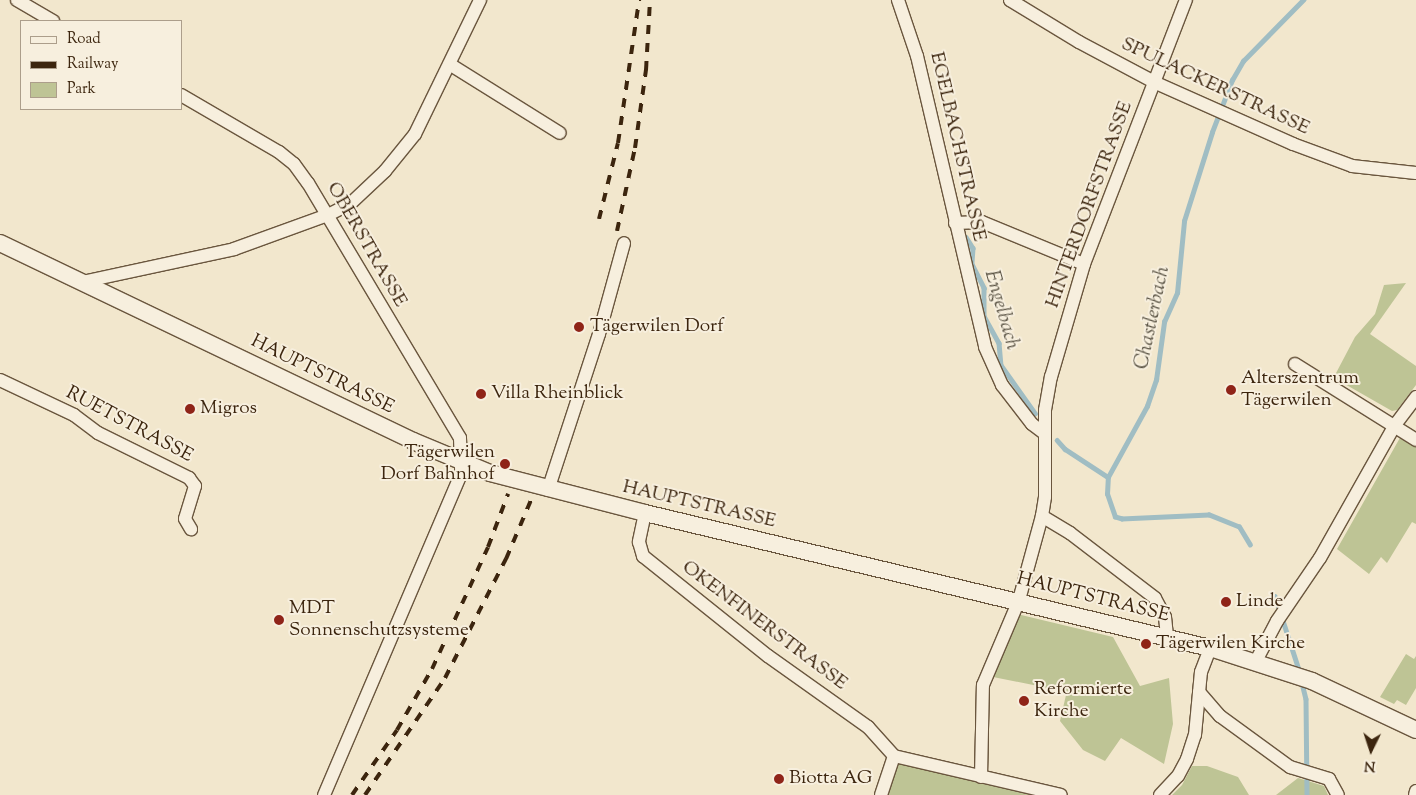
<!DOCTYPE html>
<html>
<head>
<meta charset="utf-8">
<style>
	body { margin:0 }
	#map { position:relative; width:1416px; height:795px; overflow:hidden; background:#f2e7cd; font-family:"Sorts Mill Goudy",serif }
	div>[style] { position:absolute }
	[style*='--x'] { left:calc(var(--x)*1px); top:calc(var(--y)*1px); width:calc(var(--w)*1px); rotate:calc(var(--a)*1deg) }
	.green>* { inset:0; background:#bec495 }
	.stream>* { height:4.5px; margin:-2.25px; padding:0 2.25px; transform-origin:2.25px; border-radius:2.25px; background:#a0bdc3 }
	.roads { filter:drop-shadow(1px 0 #6a563e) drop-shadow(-1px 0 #6a563e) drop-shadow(0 1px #6a563e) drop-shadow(0 -1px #6a563e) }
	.minor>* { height:12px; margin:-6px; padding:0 6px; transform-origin:6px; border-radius:6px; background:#f7efde }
	.tertiary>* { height:16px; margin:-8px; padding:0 8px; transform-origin:8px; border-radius:8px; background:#f7efde }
	.rail>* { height:4px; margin-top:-2px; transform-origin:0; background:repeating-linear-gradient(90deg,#3c250e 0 9px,transparent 0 18px) }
	.dots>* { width:14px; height:14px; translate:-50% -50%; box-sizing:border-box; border:2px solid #f7efde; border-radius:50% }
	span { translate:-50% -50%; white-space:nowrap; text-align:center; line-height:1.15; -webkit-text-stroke:4px #f7efde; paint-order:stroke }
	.street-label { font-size:19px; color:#3c250e }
	.poi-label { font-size:19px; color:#3c250e }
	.left { translate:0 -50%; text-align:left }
	.right { translate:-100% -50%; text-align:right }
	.water-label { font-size:20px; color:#5a5344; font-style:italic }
	.legend { position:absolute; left:20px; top:20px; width:162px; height:90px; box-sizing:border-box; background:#f7efde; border:1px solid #ac9e8b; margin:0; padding:6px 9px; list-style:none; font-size:15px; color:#3c250e }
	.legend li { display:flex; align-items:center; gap:10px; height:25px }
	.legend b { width:25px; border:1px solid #ac9e8b }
	.north { position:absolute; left:1346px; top:725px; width:50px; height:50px; -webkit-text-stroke:4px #f7efde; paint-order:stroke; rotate:184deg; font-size:14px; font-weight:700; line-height:20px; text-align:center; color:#3c250e }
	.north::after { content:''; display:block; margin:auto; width:18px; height:22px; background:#3c250e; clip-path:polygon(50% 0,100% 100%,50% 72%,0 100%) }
</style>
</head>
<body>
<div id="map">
	<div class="green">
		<div style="clip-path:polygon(1406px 283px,1370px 334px,1416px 366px,1416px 385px,1397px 410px,1392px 411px,1336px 379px,1335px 375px,1355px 337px,1375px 314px,1384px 285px)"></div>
		<div style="clip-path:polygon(1401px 436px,1416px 445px,1416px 524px,1412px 522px,1387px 563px,1381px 557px,1369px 574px,1337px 549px)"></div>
		<div style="clip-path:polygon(1017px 614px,1113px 637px,1140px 686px,1169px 678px,1173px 724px,1164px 764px,1121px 738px,1105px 761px,1083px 750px,1060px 721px,1066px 695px,1063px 691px,993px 677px)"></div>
		<div style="clip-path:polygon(1406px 654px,1414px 659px,1416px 656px,1416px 688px,1406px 705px,1397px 700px,1394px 704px,1380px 697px)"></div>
		<div style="clip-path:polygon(894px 756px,975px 782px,1031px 795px,881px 795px)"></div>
		<div style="clip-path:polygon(1192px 766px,1207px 766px,1238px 777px,1249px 795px,1172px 795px,1182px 785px)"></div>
		<div style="clip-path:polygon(1298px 778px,1324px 786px,1328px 795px,1276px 795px)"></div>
	</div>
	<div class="stream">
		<div style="--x:966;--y:237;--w:13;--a:58"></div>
		<div style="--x:973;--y:248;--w:16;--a:94"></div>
		<div style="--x:972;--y:264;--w:27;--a:63"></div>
		<div style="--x:984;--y:288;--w:28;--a:90"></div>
		<div style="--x:984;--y:316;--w:31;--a:61"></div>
		<div style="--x:999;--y:343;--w:22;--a:85"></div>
		<div style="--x:1001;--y:365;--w:59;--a:54.7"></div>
		<div style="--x:1057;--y:440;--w:12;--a:48"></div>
		<div style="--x:1065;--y:449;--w:51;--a:33.1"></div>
		<div style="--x:1250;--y:545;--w:21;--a:-121"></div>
		<div style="--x:1239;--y:527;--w:32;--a:-158"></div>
		<div style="--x:1209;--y:515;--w:87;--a:177.4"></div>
		<div style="--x:1122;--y:519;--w:7;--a:-164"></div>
		<div style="--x:1115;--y:517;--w:24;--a:-109"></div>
		<div style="--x:1107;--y:494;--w:17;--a:-87"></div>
		<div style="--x:1108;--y:477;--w:81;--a:-61.2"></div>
		<div style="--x:1147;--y:406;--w:28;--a:-71"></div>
		<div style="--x:1156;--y:380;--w:59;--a:-82.1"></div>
		<div style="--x:1164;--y:322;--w:32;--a:-66"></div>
		<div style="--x:1177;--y:293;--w:72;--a:-84.4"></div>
		<div style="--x:1184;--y:221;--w:93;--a:-72.5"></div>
		<div style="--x:1212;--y:132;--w:56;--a:-69"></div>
		<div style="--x:1232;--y:80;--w:22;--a:-60"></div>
		<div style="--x:1243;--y:61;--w:86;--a:-45.5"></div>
		<div style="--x:1275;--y:596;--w:81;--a:72"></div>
		<div style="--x:1302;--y:683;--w:16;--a:76"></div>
		<div style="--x:1306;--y:699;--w:96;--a:89.4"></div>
	</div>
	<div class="roads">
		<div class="minor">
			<div style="--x:17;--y:0;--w:42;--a:30.3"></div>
			<div style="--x:898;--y:0;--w:59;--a:71.3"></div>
			<div style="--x:917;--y:56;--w:299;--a:76.8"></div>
			<div style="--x:985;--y:347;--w:42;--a:65.9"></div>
			<div style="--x:1002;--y:385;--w:49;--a:52.4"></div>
			<div style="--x:1032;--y:424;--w:15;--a:37"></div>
			<div style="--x:1010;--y:0;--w:81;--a:31.3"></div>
			<div style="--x:1079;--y:42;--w:87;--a:28"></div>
			<div style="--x:1156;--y:83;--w:150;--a:24"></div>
			<div style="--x:1293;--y:144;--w:63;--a:20.4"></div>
			<div style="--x:1352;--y:166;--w:64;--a:6.2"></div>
			<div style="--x:451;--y:65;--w:128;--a:32"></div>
			<div style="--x:181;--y:95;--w:113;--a:30.2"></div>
			<div style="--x:279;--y:152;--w:19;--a:39"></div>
			<div style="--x:294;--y:164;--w:24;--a:54"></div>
			<div style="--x:308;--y:183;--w:297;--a:59.2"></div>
			<div style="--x:460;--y:438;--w:36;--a:88"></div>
			<div style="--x:461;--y:474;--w:349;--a:113.1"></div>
			<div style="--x:955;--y:223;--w:27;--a:-2"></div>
			<div style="--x:982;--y:222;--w:110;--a:22.4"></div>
			<div style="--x:82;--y:282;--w:156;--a:-12.2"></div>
			<div style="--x:234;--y:249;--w:100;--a:-19.9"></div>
			<div style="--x:328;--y:215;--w:25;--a:-27"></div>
			<div style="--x:350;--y:204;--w:48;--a:-43.3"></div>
			<div style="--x:385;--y:171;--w:48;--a:-51"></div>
			<div style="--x:415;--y:134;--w:149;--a:-64.1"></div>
			<div style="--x:1295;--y:364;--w:143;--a:32.1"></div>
			<div style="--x:0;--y:380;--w:82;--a:25.3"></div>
			<div style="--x:74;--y:415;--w:30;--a:37"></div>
			<div style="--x:98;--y:433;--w:102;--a:26.3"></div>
			<div style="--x:189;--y:478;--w:10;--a:53"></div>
			<div style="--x:195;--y:486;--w:34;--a:107"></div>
			<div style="--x:185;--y:519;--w:12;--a:59"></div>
			<div style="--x:548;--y:490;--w:164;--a:-71.9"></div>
			<div style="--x:599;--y:334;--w:94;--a:-74.6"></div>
			<div style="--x:645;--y:513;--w:30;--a:102"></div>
			<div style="--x:639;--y:542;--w:15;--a:74"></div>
			<div style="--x:643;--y:556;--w:160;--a:38.7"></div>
			<div style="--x:768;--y:656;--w:123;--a:35.4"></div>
			<div style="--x:868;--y:727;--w:39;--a:48"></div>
			<div style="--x:1167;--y:636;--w:19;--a:-96"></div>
			<div style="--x:1165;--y:617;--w:21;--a:-118"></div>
			<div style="--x:1155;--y:598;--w:107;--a:-142.6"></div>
			<div style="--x:1070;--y:533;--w:33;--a:-149"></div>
			<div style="--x:1042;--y:516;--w:19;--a:-81"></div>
			<div style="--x:1045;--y:497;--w:87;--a:-90"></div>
			<div style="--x:1045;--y:410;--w:34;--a:-80"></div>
			<div style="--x:1051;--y:377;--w:118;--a:-73.7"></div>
			<div style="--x:1084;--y:264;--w:283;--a:-68.9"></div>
			<div style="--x:1256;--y:661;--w:45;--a:-62.3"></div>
			<div style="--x:1277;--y:621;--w:76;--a:-55.7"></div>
			<div style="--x:1320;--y:558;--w:153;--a:-60.6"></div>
			<div style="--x:1395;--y:425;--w:35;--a:-53"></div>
			<div style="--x:1199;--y:692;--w:32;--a:49"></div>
			<div style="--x:1220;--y:716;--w:87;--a:36.1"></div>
			<div style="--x:1290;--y:767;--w:41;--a:17.1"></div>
			<div style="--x:1329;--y:779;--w:18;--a:61"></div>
			<div style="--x:894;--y:756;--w:171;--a:13.1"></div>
			<div style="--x:981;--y:777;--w:92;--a:-88.8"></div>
			<div style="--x:983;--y:685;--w:92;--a:-67"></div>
			<div style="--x:1019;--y:600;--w:87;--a:-74.7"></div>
			<div style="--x:881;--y:795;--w:41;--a:-71.6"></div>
			<div style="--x:1160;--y:795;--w:26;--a:-47"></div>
			<div style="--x:1178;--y:776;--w:19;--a:-62"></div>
			<div style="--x:1187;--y:759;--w:25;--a:-72"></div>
			<div style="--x:1195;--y:735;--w:63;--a:-84.6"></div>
			<div style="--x:1201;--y:672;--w:26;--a:-69"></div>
			<div style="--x:1415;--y:795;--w:4;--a:-76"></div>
		</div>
		<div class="tertiary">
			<div style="--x:0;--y:243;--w:458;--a:25.6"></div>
			<div style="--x:413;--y:441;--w:83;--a:22.6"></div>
			<div style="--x:490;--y:473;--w:160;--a:14.5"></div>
			<div style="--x:645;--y:513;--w:581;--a:13.44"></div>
			<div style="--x:1210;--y:648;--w:107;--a:17.9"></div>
			<div style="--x:1312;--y:681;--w:115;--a:25.2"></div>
		</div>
	</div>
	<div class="rail">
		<div style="--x:599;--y:219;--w:78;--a:-76"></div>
		<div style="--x:618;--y:143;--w:145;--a:-81.6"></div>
		<div style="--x:617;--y:231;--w:85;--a:-77.8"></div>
		<div style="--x:635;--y:148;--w:79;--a:-82"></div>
		<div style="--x:646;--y:70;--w:70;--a:-86.7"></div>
		<div style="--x:352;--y:795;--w:79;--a:-55.3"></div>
		<div style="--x:397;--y:730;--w:70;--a:-60.2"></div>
		<div style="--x:432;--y:669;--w:134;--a:-65.3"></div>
		<div style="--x:488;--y:547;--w:57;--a:-69.3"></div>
		<div style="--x:365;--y:795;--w:142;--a:-55.6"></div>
		<div style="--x:445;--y:678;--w:134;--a:-62.9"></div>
		<div style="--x:506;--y:559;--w:64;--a:-67"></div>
	</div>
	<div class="dots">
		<div style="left:579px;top:327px;background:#8f2418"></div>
		<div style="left:1231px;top:390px;background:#8f2418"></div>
		<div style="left:481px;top:394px;background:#8f2418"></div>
		<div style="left:190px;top:409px;background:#8f2418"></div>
		<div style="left:505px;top:464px;background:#8f2418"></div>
		<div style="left:1226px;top:602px;background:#8f2418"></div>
		<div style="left:279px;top:620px;background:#8f2418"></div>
		<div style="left:1146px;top:644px;background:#8f2418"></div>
		<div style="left:1024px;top:701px;background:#8f2418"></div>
		<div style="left:779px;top:779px;background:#8f2418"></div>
	</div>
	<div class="street-label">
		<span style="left:1215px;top:87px;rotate:25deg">SPULACKERSTRASSE</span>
		<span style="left:957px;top:147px;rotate:77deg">EGELBACHSTRASSE</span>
		<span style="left:1090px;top:205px;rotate:-70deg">HINTERDORFSTRASSE</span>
		<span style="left:366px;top:245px;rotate:60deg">OBERSTRASSE</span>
		<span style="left:322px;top:375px;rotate:26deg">HAUPTSTRASSE</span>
		<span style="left:129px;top:425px;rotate:28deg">RUETSTRASSE</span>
		<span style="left:699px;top:505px;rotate:13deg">HAUPTSTRASSE</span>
		<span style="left:1093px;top:598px;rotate:14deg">HAUPTSTRASSE</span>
		<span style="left:764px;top:626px;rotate:37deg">OKENFINERSTRASSE</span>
	</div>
	<div class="poi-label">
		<span class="left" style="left:590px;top:327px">Tägerwilen Dorf</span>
		<span class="left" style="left:1241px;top:390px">Alterszentrum<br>Tägerwilen</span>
		<span class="left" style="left:491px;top:394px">Villa Rheinblick</span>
		<span class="left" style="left:200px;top:409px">Migros</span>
		<span class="right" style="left:495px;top:464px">Tägerwilen<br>Dorf Bahnhof</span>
		<span class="left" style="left:1236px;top:602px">Linde</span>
		<span class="left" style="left:289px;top:620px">MDT<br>Sonnenschutzsysteme</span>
		<span class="left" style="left:1156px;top:644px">Tägerwilen Kirche</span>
		<span class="left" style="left:1034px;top:701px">Reformierte<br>Kirche</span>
		<span class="left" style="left:789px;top:779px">Biotta AG</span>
	</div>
	<div class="water-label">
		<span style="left:1001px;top:310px;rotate:74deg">Engelbach</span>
		<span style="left:1153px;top:318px;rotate:-78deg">Chastlerbach</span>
	</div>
	<ul class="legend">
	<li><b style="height:6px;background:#f7efde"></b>Road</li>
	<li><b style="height:6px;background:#3c250e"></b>Railway</li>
	<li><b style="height:14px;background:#bec495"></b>Park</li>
	</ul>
	<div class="north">N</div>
</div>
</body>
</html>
